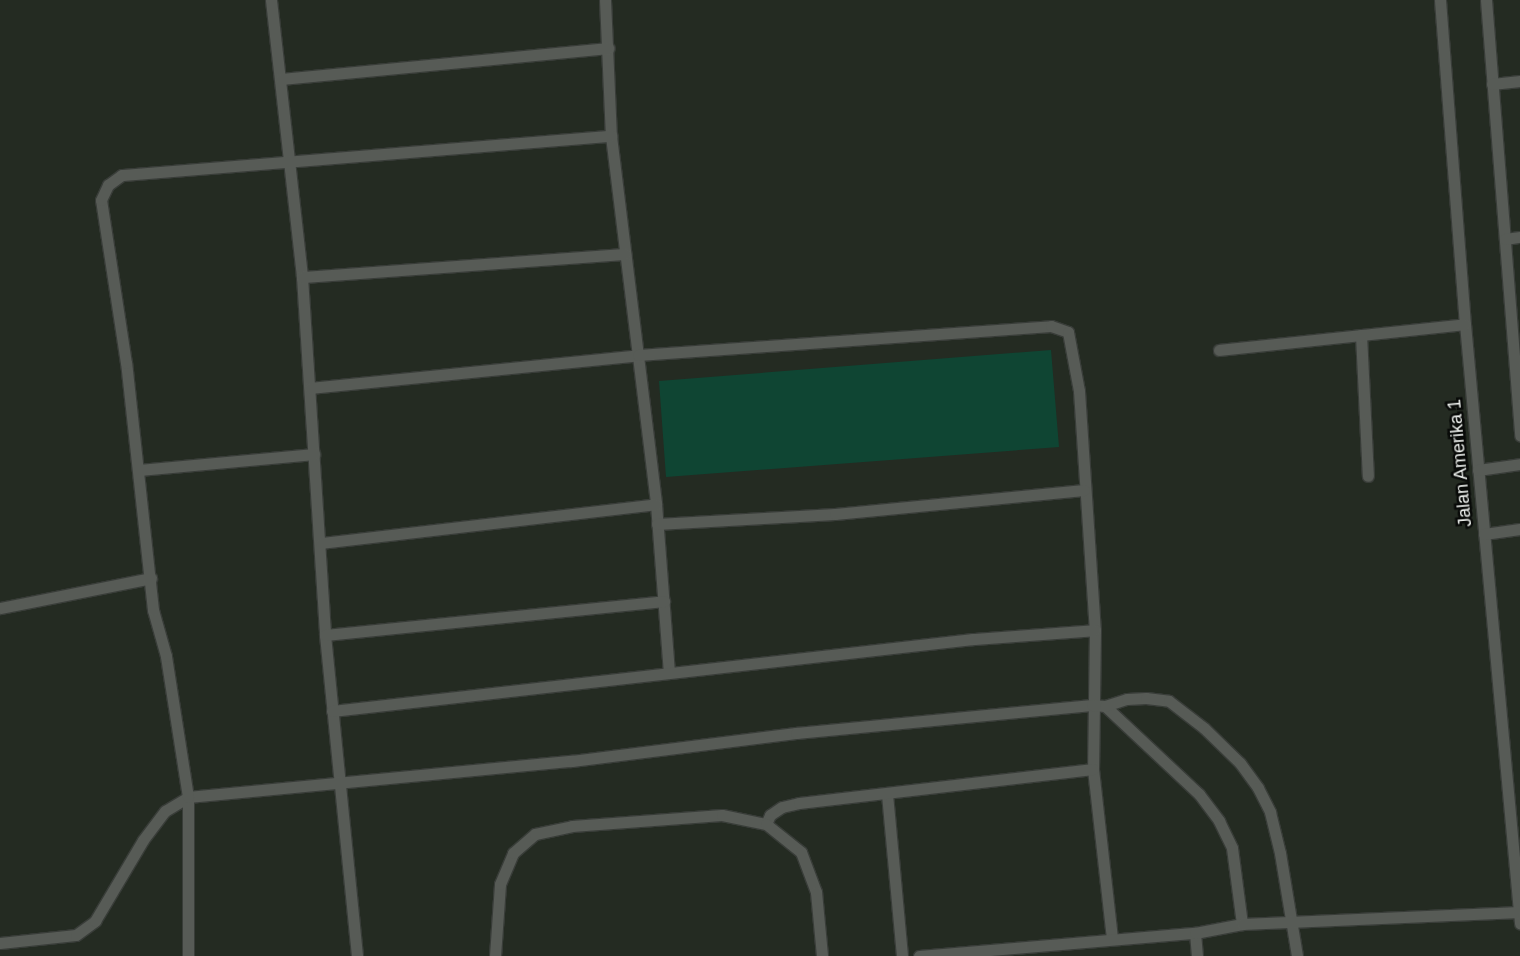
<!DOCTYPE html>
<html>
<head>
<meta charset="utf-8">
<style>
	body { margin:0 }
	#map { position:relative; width:1520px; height:956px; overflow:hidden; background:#1d211c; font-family:Helvetica,sans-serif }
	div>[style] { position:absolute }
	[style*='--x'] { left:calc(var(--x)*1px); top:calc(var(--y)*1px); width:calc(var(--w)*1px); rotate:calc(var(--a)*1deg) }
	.built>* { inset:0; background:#242b22 }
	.building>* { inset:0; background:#0f4533 }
	.roads { filter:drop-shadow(1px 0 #393d39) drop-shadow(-1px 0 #393d39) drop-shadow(0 1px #393d39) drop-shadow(0 -1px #393d39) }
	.service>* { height:11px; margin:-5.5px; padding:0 5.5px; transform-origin:5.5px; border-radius:5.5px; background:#575b56 }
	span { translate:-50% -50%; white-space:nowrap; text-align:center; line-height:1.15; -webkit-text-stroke:5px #080a08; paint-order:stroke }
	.street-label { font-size:18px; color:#ecefec }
</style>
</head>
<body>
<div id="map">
	<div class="built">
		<div style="clip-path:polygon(0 0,1520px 0,1520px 956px,0 956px)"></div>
	</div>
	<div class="building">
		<div style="clip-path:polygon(1051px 350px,1059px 447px,666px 477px,659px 381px)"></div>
	</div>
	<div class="roads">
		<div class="service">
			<div style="--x:271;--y:0;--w:279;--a:83.6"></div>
			<div style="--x:302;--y:277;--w:359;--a:86.3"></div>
			<div style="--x:325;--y:635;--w:323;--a:84.3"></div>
			<div style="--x:605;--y:0;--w:136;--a:87.5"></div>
			<div style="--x:611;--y:136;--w:371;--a:83"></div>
			<div style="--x:656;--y:504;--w:169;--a:85.6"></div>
			<div style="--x:1440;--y:0;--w:325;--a:85.6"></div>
			<div style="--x:1465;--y:324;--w:602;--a:84.75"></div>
			<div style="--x:1486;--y:0;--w:437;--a:85.5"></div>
			<div style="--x:281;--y:79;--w:329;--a:-5.4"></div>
			<div style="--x:1492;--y:84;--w:28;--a:-6"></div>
			<div style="--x:1505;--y:239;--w:15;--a:-8"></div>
			<div style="--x:302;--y:277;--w:324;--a:-4.1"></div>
			<div style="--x:1361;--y:335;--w:141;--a:87.2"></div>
			<div style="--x:1219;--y:350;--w:247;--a:-6"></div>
			<div style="--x:310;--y:388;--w:330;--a:-5.7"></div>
			<div style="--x:638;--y:355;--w:414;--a:-4"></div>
			<div style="--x:1051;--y:326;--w:18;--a:19"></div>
			<div style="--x:1068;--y:332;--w:60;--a:79.4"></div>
			<div style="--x:1079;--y:391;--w:240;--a:86.2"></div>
			<div style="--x:1095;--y:630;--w:139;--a:90.8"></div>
			<div style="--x:1093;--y:769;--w:170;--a:83.6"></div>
			<div style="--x:139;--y:470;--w:176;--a:-5.2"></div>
			<div style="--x:1478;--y:470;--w:42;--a:-8.1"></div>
			<div style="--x:657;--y:524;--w:178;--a:-3.2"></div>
			<div style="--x:835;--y:514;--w:250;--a:-5.5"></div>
			<div style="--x:1484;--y:534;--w:36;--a:-8"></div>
			<div style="--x:321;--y:543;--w:337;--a:-6.6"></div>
			<div style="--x:0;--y:608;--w:154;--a:-11.2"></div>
			<div style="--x:325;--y:635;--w:341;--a:-5.7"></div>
			<div style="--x:1105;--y:706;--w:129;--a:43.1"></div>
			<div style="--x:1199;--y:794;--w:34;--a:53"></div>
			<div style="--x:1219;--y:821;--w:30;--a:64"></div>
			<div style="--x:1232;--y:848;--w:77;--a:82.5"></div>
			<div style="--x:332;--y:711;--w:645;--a:-6.41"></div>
			<div style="--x:973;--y:639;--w:122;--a:-4.2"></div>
			<div style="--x:887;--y:794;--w:163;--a:84.7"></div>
			<div style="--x:766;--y:824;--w:10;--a:-66"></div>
			<div style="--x:770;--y:815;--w:14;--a:-34"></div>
			<div style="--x:782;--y:807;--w:17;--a:-13"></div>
			<div style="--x:799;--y:803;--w:296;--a:-6.6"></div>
			<div style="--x:1195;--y:933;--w:23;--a:85"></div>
			<div style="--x:0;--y:943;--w:76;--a:-6"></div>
			<div style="--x:76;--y:935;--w:24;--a:-36"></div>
			<div style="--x:95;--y:921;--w:94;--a:-59.3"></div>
			<div style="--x:143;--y:840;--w:36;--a:-53"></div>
			<div style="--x:165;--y:811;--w:27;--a:-31"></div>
			<div style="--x:188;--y:797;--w:385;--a:-5.4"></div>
			<div style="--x:571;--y:761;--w:227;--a:-7.1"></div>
			<div style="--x:796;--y:733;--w:297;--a:-5.4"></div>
			<div style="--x:1092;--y:705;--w:13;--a:4"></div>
			<div style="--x:1105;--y:706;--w:23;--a:-18"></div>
			<div style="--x:1127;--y:699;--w:19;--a:-3"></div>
			<div style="--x:1146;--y:698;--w:23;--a:7"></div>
			<div style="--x:1169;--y:701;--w:44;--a:37.6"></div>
			<div style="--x:1204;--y:728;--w:50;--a:44.2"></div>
			<div style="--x:1240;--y:763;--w:31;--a:54"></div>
			<div style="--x:1258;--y:788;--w:27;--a:63"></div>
			<div style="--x:1270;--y:812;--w:42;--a:76.3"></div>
			<div style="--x:1280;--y:853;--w:104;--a:80.6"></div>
			<div style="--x:188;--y:956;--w:159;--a:-90"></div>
			<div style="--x:188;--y:797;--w:143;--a:-98.9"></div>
			<div style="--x:166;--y:656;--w:48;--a:-105.8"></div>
			<div style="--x:153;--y:610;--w:248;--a:-96.2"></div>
			<div style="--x:126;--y:363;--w:165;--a:-98.7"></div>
			<div style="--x:101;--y:200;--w:17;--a:-65"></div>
			<div style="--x:108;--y:185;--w:17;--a:-36"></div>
			<div style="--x:122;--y:175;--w:491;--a:-4.6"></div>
			<div style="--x:495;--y:956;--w:72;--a:-86"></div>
			<div style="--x:500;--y:884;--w:34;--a:-67"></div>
			<div style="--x:513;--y:853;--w:29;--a:-41"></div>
			<div style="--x:535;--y:834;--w:38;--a:-12"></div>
			<div style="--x:572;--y:826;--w:150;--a:-4.2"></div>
			<div style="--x:722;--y:815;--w:45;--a:11.6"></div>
			<div style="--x:766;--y:824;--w:45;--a:38.7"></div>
			<div style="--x:801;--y:852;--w:43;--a:69.4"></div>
			<div style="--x:816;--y:892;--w:64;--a:84.6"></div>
			<div style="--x:919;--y:956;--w:277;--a:-4.8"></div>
			<div style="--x:1195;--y:933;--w:48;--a:-10.8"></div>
			<div style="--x:1242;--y:924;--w:278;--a:-2.5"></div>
		</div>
	</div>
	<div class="street-label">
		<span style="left:1460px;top:463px;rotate:-95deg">Jalan Amerika 1</span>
	</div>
</div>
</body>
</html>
